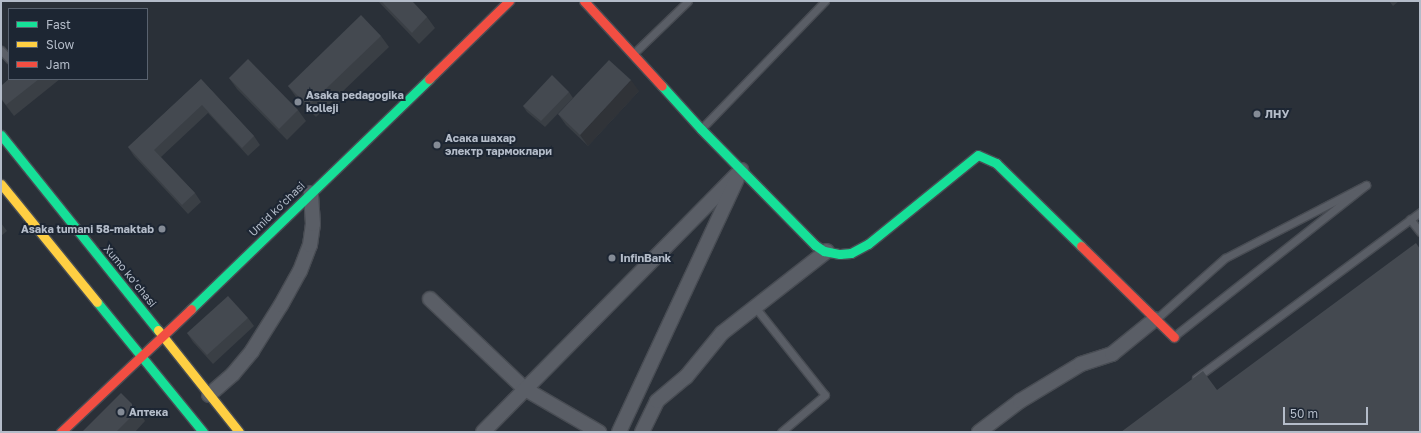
<!DOCTYPE html>
<html>
<head>
<meta charset="utf-8">
<style>
	body { margin:0 }
	#map { position:relative; width:1421px; height:433px; overflow:hidden; background:#2a3038; font-family:"Golos Text",sans-serif }
	div>[style] { position:absolute }
	[style*='--x'] { left:calc(var(--x)*1px); top:calc(var(--y)*1px); width:calc(var(--w)*1px); rotate:calc(var(--a)*1deg) }
	.roads { filter:drop-shadow(1px 0 #484c53) drop-shadow(-1px 0 #484c53) drop-shadow(0 1px #484c53) drop-shadow(0 -1px #484c53) }
	.lane>* { height:7px; margin:-3.5px; padding:0 3.5px; transform-origin:3.5px; border-radius:3.5px; background:#5a5e66 }
	.street>* { height:14px; margin:-7px; padding:0 7px; transform-origin:7px; border-radius:7px; background:#5a5e66 }
	.fast>* { height:9px; margin:-4.5px; padding:0 4.5px; transform-origin:4.5px; border-radius:4.5px; background:#16e098 }
	.slow>* { height:9px; margin:-4.5px; padding:0 4.5px; transform-origin:4.5px; border-radius:4.5px; background:#ffcf43 }
	.jam>* { height:9px; margin:-4.5px; padding:0 4.5px; transform-origin:4.5px; border-radius:4.5px; background:#f24e42 }
	.wall>* { inset:0; background:#3a3f45 }
	.shaded-wall>* { inset:0; background:#303338 }
	.building>* { inset:0; background:#444950 }
	.dots>* { width:11px; height:11px; translate:-50% -50%; box-sizing:border-box; border:2px solid #1d2633; border-radius:50% }
	span { translate:-50% -50%; white-space:nowrap; text-align:center; line-height:1.15; -webkit-text-stroke:4px #1d2633; paint-order:stroke }
	.poi-label { font-size:11px; color:#b4bcc9; font-weight:700 }
	.left { translate:0 -50%; text-align:left }
	.right { translate:-100% -50%; text-align:right }
	.street-label { font-size:11px; color:#b4bcc9 }
	.frame { position:absolute; inset:0; border:2px solid #b4bcc9; pointer-events:none }
	.legend { position:absolute; left:8px; top:8px; width:140px; height:72px; box-sizing:border-box; background:#1d2633; border:1px solid #59626f; margin:0; padding:5px 7px; list-style:none; font-size:12px; color:#b4bcc9 }
	.legend li { display:flex; align-items:center; gap:8px; height:20px }
	.legend b { width:20px; border:1px solid #59626f }
	.scale { position:absolute; left:1283px; top:407px; width:85px; height:18px; box-sizing:border-box; border:2px solid #b4bcc9; border-top:0; padding-left:5px; font-size:12px; line-height:14px; white-space:nowrap; color:#b4bcc9; -webkit-text-stroke:3px #1d2633; paint-order:stroke }
</style>
</head>
<body>
<div id="map">
	<div class="roads">
		<div class="lane">
			<div style="--x:1;--y:50;--w:12;--a:48"></div>
			<div style="--x:633;--y:54;--w:76;--a:-43.9"></div>
			<div style="--x:701;--y:129;--w:178;--a:-45.9"></div>
			<div style="--x:1410;--y:219;--w:16;--a:52"></div>
			<div style="--x:755;--y:307;--w:112;--a:51.5"></div>
			<div style="--x:825;--y:395;--w:57;--a:139.9"></div>
			<div style="--x:1156;--y:319;--w:92;--a:-41.5"></div>
			<div style="--x:1225;--y:258;--w:159;--a:-27.4"></div>
			<div style="--x:1366;--y:185;--w:244;--a:141.8"></div>
			<div style="--x:1196;--y:378;--w:279;--a:-36.5"></div>
		</div>
		<div class="street">
			<div style="--x:430;--y:299;--w:131;--a:43.5"></div>
			<div style="--x:525;--y:389;--w:86;--a:30.2"></div>
			<div style="--x:209;--y:395;--w:32;--a:-41"></div>
			<div style="--x:233;--y:374;--w:30;--a:-50"></div>
			<div style="--x:252;--y:351;--w:54;--a:-57.8"></div>
			<div style="--x:281;--y:305;--w:39;--a:-61"></div>
			<div style="--x:300;--y:271;--w:28;--a:-69"></div>
			<div style="--x:310;--y:245;--w:21;--a:-82"></div>
			<div style="--x:313;--y:224;--w:31;--a:-94"></div>
			<div style="--x:483;--y:432;--w:368;--a:-45.4"></div>
			<div style="--x:619;--y:432;--w:279;--a:-65"></div>
			<div style="--x:642;--y:432;--w:34;--a:-64"></div>
			<div style="--x:657;--y:401;--w:38;--a:-40"></div>
			<div style="--x:686;--y:377;--w:57;--a:-50.7"></div>
			<div style="--x:722;--y:333;--w:133;--a:-38"></div>
			<div style="--x:979;--y:432;--w:51;--a:-37.1"></div>
			<div style="--x:1020;--y:401;--w:71;--a:-31.2"></div>
			<div style="--x:1081;--y:364;--w:33;--a:-18"></div>
			<div style="--x:1112;--y:354;--w:55;--a:-39.1"></div>
		</div>
		<div class="fast">
			<div style="--x:662;--y:86;--w:58;--a:47.8"></div>
			<div style="--x:701;--y:129;--w:163;--a:45.5"></div>
			<div style="--x:815;--y:245;--w:11;--a:34"></div>
			<div style="--x:824;--y:251;--w:16;--a:11"></div>
			<div style="--x:840;--y:254;--w:11;--a:-5"></div>
			<div style="--x:851;--y:253;--w:19;--a:-28"></div>
			<div style="--x:868;--y:244;--w:141;--a:-39"></div>
			<div style="--x:978;--y:155;--w:20;--a:24"></div>
			<div style="--x:996;--y:163;--w:119;--a:44.3"></div>
			<div style="--x:1;--y:135;--w:250;--a:51.2"></div>
			<div style="--x:97;--y:302;--w:168;--a:50.8"></div>
			<div style="--x:191;--y:309;--w:331;--a:-44"></div>
		</div>
		<div class="slow">
			<div style="--x:1;--y:184;--w:152;--a:50.9"></div>
			<div style="--x:158;--y:330;--w:130;--a:51.5"></div>
		</div>
		<div class="jam">
			<div style="--x:584;--y:1;--w:115;--a:47.5"></div>
			<div style="--x:429;--y:79;--w:112;--a:-44.3"></div>
			<div style="--x:1081;--y:246;--w:130;--a:44.4"></div>
			<div style="--x:61;--y:432;--w:179;--a:-43.4"></div>
		</div>
	</div>
	<div class="wall">
		<div style="clip-path:polygon(378px 1px,412px 1px,427px 17px,435px 28px,419px 44px)"></div>
		<div style="clip-path:polygon(1389px 1px,1399px 1px,1393px 6px)"></div>
		<div style="clip-path:polygon(381px 36px,389px 47px,316px 117px,296px 97px,288px 86px)"></div>
		<div style="clip-path:polygon(229px 78px,298px 110px,306px 121px,287px 140px,237px 89px)"></div>
		<div style="clip-path:polygon(9px 79px,60px 79px,14px 116px,1px 99px,1px 86px)"></div>
		<div style="clip-path:polygon(201px 79px,254px 136px,260px 145px,248px 156px,208px 113px,161px 157px,195px 193px,201px 202px,188px 214px,134px 156px,128px 147px)"></div>
		<div style="clip-path:polygon(639px 91px,588px 146px,566px 125px,558px 114px)"></div>
		<div style="clip-path:polygon(569px 92px,573px 98px,545px 127px,527px 112px,523px 106px)"></div>
		<div style="clip-path:polygon(1px 223px,7px 231px,1px 236px)"></div>
		<div style="clip-path:polygon(248px 318px,254px 326px,213px 364px,193px 342px,187px 333px)"></div>
		<div style="clip-path:polygon(138px 410px,145px 421px,135px 432px,82px 432px)"></div>
	</div>
	<div class="shaded-wall">
		<div style="clip-path:polygon(631px 80px,639px 91px,588px 146px,580px 135px)"></div>
	</div>
	<div class="building">
		<div style="clip-path:polygon(381px 1px,412px 1px,427px 17px,412px 33px)"></div>
		<div style="clip-path:polygon(361px 15px,381px 36px,308px 106px,288px 86px)"></div>
		<div style="clip-path:polygon(248px 59px,298px 110px,279px 129px,229px 78px)"></div>
		<div style="clip-path:polygon(609px 60px,631px 80px,580px 135px,558px 114px)"></div>
		<div style="clip-path:polygon(552px 75px,569px 92px,541px 121px,523px 106px)"></div>
		<div style="clip-path:polygon(9px 79px,39px 79px,6px 105px,1px 98px,1px 86px)"></div>
		<div style="clip-path:polygon(201px 79px,254px 136px,242px 148px,202px 105px,154px 150px,195px 193px,182px 205px,128px 147px)"></div>
		<div style="clip-path:polygon(1416px 243px,1420px 249px,1420px 432px,1121px 432px,1203px 371px,1217px 390px)"></div>
		<div style="clip-path:polygon(228px 296px,248px 318px,207px 355px,187px 333px)"></div>
		<div style="clip-path:polygon(121px 393px,138px 410px,116px 432px,82px 432px)"></div>
	</div>
	<div class="dots">
		<div style="left:298px;top:102px;background:#848b96"></div>
		<div style="left:1257px;top:114px;background:#848b96"></div>
		<div style="left:437px;top:145px;background:#848b96"></div>
		<div style="left:162px;top:229px;background:#848b96"></div>
		<div style="left:612px;top:258px;background:#848b96"></div>
		<div style="left:121px;top:412px;background:#848b96"></div>
	</div>
	<div class="poi-label">
		<span class="left" style="left:306px;top:102px">Asaka pedagogika<br>kolleji</span>
		<span class="left" style="left:1265px;top:114px">ЛНУ</span>
		<span class="left" style="left:445px;top:145px">Асака шахар<br>электр тармоклари</span>
		<span class="right" style="left:154px;top:229px">Asaka tumani 58-maktab</span>
		<span class="left" style="left:620px;top:258px">InfinBank</span>
		<span class="left" style="left:129px;top:412px">Аптека</span>
	</div>
	<div class="street-label">
		<span style="left:277px;top:209px;rotate:-44deg">Umid ko'chasi</span>
		<span style="left:130px;top:276px;rotate:51deg">Xumo ko’chasi</span>
	</div>
	<div class="frame"></div>
	<ul class="legend">
	<li><b style="height:5px;background:#16e098"></b>Fast</li>
	<li><b style="height:5px;background:#ffcf43"></b>Slow</li>
	<li><b style="height:5px;background:#f24e42"></b>Jam</li>
	</ul>
	<div class="scale">50 m</div>
</div>
</body>
</html>
